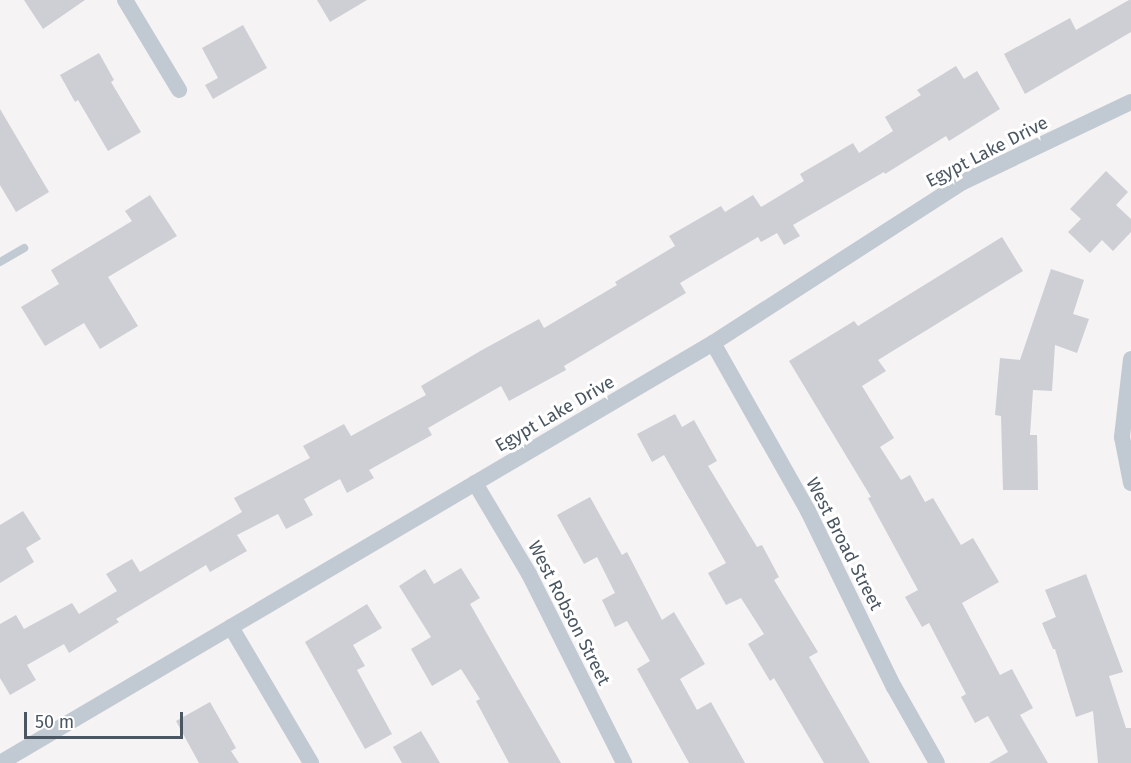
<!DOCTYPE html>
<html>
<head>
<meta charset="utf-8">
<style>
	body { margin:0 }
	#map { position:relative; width:1131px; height:763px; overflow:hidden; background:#f5f3f3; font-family:"Fira Sans",sans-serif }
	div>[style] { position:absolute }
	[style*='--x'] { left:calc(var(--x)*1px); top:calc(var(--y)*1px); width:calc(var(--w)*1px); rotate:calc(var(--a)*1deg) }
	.building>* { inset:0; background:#cdcfd5 }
	.service>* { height:8px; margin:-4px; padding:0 4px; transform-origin:4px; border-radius:4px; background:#c1cad2 }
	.minor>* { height:16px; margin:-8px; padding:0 8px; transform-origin:8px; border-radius:8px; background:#c1cad2 }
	span { translate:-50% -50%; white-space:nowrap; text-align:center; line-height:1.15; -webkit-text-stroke:6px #fff; paint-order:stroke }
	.street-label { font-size:18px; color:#4a5661 }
	.scale { position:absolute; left:24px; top:712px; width:159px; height:27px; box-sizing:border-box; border:3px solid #4a5661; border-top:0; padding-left:8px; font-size:18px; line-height:21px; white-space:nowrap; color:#4a5661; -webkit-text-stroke:4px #fff; paint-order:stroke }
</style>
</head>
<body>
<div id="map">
	<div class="building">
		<div style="clip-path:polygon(24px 0,85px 0,43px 29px)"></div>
		<div style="clip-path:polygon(317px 0,367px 0,330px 22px)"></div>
		<div style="clip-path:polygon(1129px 0,1131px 0,1131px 32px,1025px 94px,1004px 54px,1070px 18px,1076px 30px)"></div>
		<div style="clip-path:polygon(243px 25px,267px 68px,213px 99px,205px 85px,218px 78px,202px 48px)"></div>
		<div style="clip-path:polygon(99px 53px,114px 80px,111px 82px,141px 132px,108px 151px,78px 100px,75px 102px,60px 75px)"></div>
		<div style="clip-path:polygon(956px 66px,964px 79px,977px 71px,1000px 109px,949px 141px,946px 136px,885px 174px,884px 172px,793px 225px,800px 236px,784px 245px,777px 233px,761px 242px,758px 237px,680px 283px,686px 293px,564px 366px,566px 370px,509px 401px,501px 386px,428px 428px,432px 435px,369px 470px,374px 478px,347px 493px,340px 479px,304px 499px,313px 515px,286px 529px,278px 514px,237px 535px,247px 551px,210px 572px,206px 565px,116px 619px,119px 622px,69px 653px,64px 644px,27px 665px,36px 680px,10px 695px,0 678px,0 624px,16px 615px,24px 629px,72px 603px,79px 614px,117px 591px,106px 574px,132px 559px,140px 572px,242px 512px,234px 498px,310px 458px,303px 446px,344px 424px,351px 436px,426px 395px,421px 386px,482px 350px,539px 319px,544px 328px,617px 285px,615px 282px,675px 246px,669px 236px,721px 206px,725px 212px,753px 195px,761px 207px,804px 181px,800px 174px,853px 143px,859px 153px,893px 131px,885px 117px,921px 95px,917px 90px)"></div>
		<div style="clip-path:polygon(0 109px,49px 192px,16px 212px,0 185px)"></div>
		<div style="clip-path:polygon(1106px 171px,1128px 192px,1116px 205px,1131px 219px,1131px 232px,1113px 251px,1102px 240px,1090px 253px,1068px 232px,1081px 219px,1070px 209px)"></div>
		<div style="clip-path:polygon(150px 195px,177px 236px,108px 277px,138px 326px,100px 349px,84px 323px,45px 346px,21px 307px,59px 284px,51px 270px,132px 221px,125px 211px)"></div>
		<div style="clip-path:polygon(1002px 237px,1023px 271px,878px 360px,886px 371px,862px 386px,894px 438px,880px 447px,901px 480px,910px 475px,925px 502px,933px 498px,961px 545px,973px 538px,999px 582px,962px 603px,1000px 675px,1012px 669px,1033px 708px,1020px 715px,1048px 763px,989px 763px,1008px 752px,988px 716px,975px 723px,961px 697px,966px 694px,929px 623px,922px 627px,905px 597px,918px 590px,868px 498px,871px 497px,789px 361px,854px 321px,858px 326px)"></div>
		<div style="clip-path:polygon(1051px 269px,1084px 280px,1073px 314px,1089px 319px,1077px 353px,1055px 345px,1052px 391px,1033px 390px,1030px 435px,1037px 435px,1038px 490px,1003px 490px,1001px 416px,995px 415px,1000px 358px,1020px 360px)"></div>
		<div style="clip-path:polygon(675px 414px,682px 427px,694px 420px,717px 461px,708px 466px,757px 547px,762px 545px,779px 577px,774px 580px,818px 652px,809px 657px,870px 763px,824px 763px,774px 678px,770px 681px,748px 644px,764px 634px,741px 598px,726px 605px,708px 573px,726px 563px,664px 455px,652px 462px,637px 434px)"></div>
		<div style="clip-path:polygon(590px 497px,622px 555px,627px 552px,662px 620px,674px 612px,705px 664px,680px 679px,697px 710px,711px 702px,745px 763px,689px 763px,637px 669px,650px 661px,627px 621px,615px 627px,602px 600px,615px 593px,597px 557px,584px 564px,557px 515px)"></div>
		<div style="clip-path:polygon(23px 511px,41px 539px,26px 548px,34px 562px,0 583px,0 525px)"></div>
		<div style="clip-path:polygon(461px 568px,480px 598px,470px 604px,561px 763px,509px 763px,476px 701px,480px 699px,461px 669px,432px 686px,411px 649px,431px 637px,399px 586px,425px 569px,434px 584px)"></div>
		<div style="clip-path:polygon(1086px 574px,1123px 672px,1109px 676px,1126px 728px,1131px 728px,1131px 763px,1098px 763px,1093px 711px,1076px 717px,1055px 649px,1053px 649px,1042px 623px,1056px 617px,1045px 590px)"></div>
		<div style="clip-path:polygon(367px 604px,382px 628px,353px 645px,365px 666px,357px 670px,392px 734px,365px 749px,305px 642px)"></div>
		<div style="clip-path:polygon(210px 702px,236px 748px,231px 751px,239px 763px,199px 763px,176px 721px)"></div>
		<div style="clip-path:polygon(421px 731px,440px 763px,402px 763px,393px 747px)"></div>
	</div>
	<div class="service">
		<div style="--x:0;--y:262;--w:28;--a:-30"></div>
	</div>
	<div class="minor">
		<div style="--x:125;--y:0;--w:105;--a:59"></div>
		<div style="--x:713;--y:343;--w:193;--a:60.5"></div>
		<div style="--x:808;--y:511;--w:196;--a:64"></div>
		<div style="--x:894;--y:687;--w:87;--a:60.5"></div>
		<div style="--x:1131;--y:359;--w:79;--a:96.6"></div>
		<div style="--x:1122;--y:437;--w:47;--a:78.9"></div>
		<div style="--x:475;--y:483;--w:106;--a:59.3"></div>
		<div style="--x:529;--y:574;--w:212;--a:63.3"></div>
		<div style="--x:231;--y:627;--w:158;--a:59.5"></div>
		<div style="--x:0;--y:763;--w:828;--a:-30.5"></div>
		<div style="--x:713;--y:343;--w:297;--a:-32.8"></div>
		<div style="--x:963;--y:182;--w:186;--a:-25.5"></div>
	</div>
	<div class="street-label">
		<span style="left:987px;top:152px;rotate:-27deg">Egypt Lake Drive</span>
		<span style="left:555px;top:414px;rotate:-30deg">Egypt Lake Drive</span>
		<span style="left:844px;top:544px;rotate:63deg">West Broad Street</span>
		<span style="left:569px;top:613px;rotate:63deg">West Robson Street</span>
	</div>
	<div class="scale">50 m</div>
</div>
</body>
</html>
